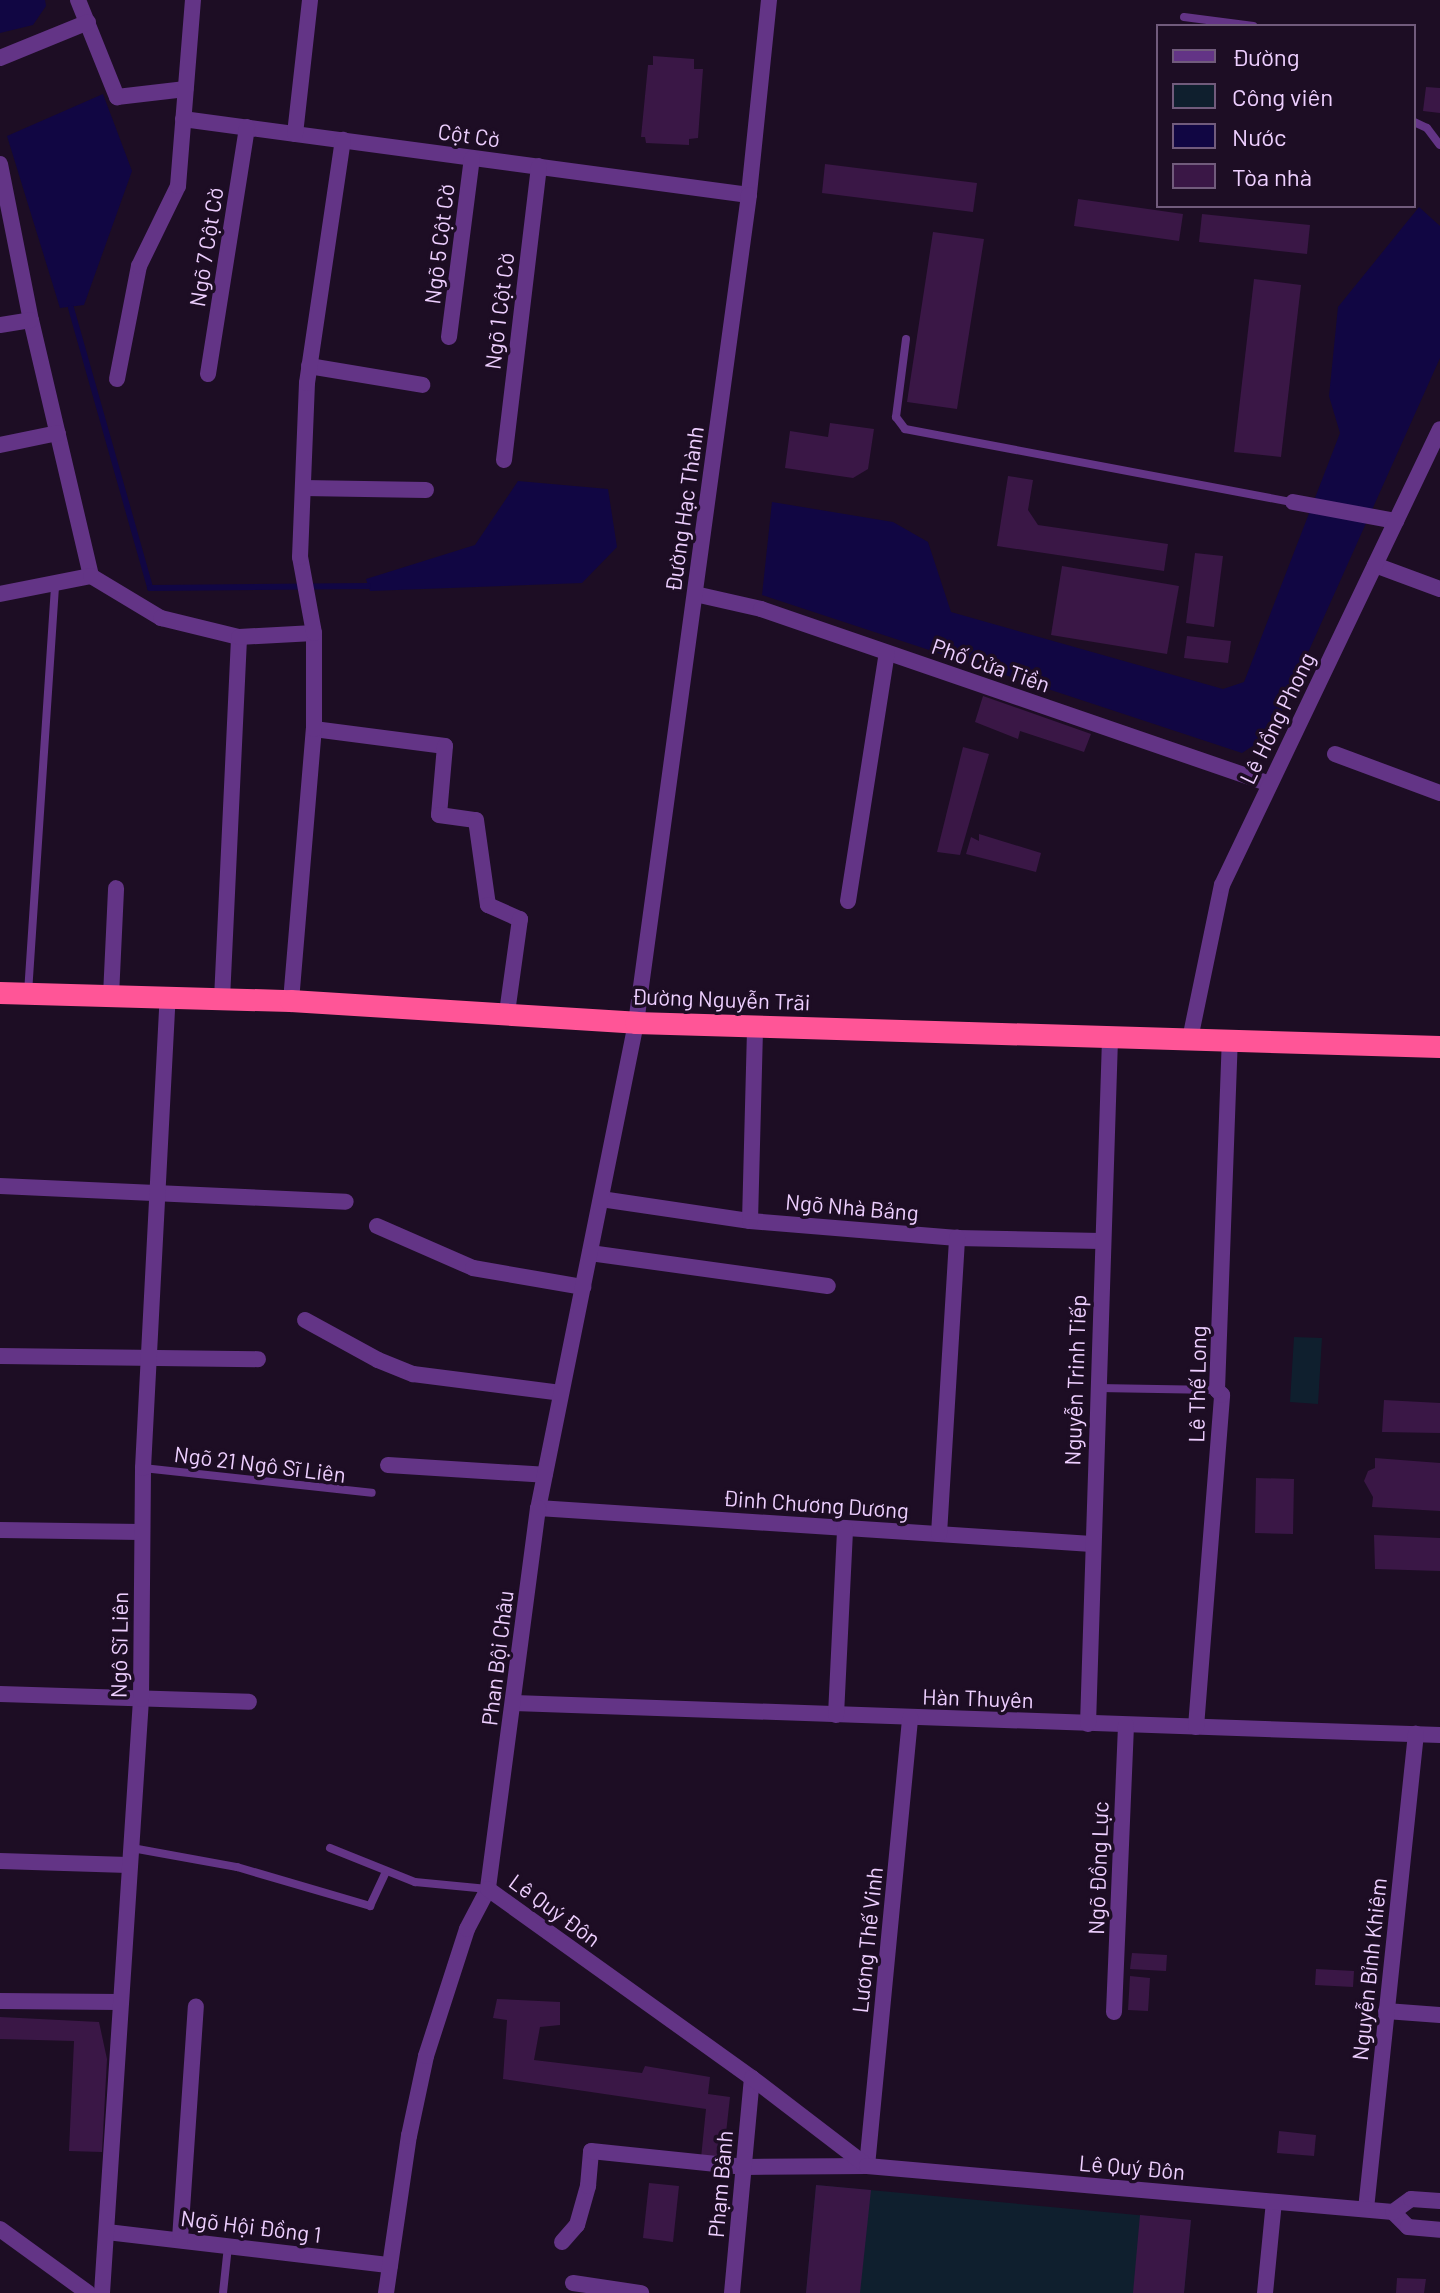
<!DOCTYPE html>
<html>
<head>
<meta charset="utf-8">
<style>
	body { margin:0 }
	#map { position:relative; width:1440px; height:2293px; overflow:hidden; background:#1d0d24; font-family:Barlow,sans-serif }
	div>[style] { position:absolute }
	[style*='--x'] { left:calc(var(--x)*1px); top:calc(var(--y)*1px); width:calc(var(--w)*1px); rotate:calc(var(--a)*1deg) }
	.green>* { inset:0; background:#0f1f2e }
	.water>* { inset:0; background:#110643 }
	.stream>* { height:6px; margin:-3px; padding:0 3px; transform-origin:3px; border-radius:3px; background:#110643 }
	.building>* { inset:0; background:#3a1746 }
	.service>* { height:8px; margin:-4px; padding:0 4px; transform-origin:4px; border-radius:4px; background:#633486 }
	.minor>* { height:16px; margin:-8px; padding:0 8px; transform-origin:8px; border-radius:8px; background:#633486 }
	.tertiary>* { height:16px; margin:-8px; padding:0 8px; transform-origin:8px; border-radius:8px; background:#633486 }
	.trunk>* { height:22px; margin:-11px; padding:0 11px; transform-origin:11px; border-radius:11px; background:#ff5597 }
	span { translate:-50% -50%; white-space:nowrap; text-align:center; line-height:1.15; -webkit-text-stroke:7px #1d0d24; paint-order:stroke }
	.street-label { font-size:22px; color:#eecfff }
	.legend { position:absolute; left:1156px; top:24px; width:260px; height:184px; box-sizing:border-box; background:#1d0d24; border:2px solid #715b7c; margin:0; padding:10px 14px; list-style:none; font-size:24px; color:#eecfff }
	.legend li { display:flex; align-items:center; gap:16px; height:40px }
	.legend b { width:40px; border:2px solid #715b7c }
</style>
</head>
<body>
<div id="map">
	<div class="green">
		<div style="clip-path:polygon(1294px 1337px,1322px 1338px,1318px 1404px,1290px 1402px)"></div>
		<div style="clip-path:polygon(816px 2185px,1191px 2220px,1184px 2293px,806px 2293px)"></div>
	</div>
	<div class="water">
		<div style="clip-path:polygon(0 0,45px 0,46px 6px,33px 25px,0 33px)"></div>
		<div style="clip-path:polygon(103px 94px,132px 171px,84px 305px,60px 308px,7px 136px)"></div>
		<div style="clip-path:polygon(1419px 207px,1440px 226px,1440px 358px,1272px 733px,1242px 753px,762px 595px,772px 502px,893px 522px,928px 542px,951px 612px,1223px 689px,1244px 682px,1340px 433px,1329px 396px,1338px 307px)"></div>
		<div style="clip-path:polygon(518px 481px,608px 489px,617px 547px,582px 583px,370px 591px,366px 579px,475px 545px)"></div>
	</div>
	<div class="stream">
		<div style="--x:71;--y:308;--w:291;--a:74.2"></div>
		<div style="--x:150;--y:588;--w:218;--a:-0.5"></div>
	</div>
	<div class="building">
		<div style="clip-path:polygon(653px 56px,694px 59px,694px 69px,703px 69px,698px 138px,689px 139px,689px 145px,646px 143px,645px 137px,641px 137px,648px 65px,653px 65px)"></div>
		<div style="clip-path:polygon(1426px 87px,1440px 88px,1440px 113px,1423px 111px)"></div>
		<div style="clip-path:polygon(825px 164px,977px 183px,973px 212px,822px 193px)"></div>
		<div style="clip-path:polygon(1078px 199px,1183px 214px,1179px 241px,1074px 226px)"></div>
		<div style="clip-path:polygon(1202px 214px,1310px 225px,1307px 254px,1199px 242px)"></div>
		<div style="clip-path:polygon(933px 232px,984px 239px,957px 409px,907px 402px)"></div>
		<div style="clip-path:polygon(1254px 279px,1301px 285px,1281px 457px,1234px 452px)"></div>
		<div style="clip-path:polygon(830px 423px,874px 429px,868px 469px,853px 478px,785px 468px,790px 431px,828px 437px)"></div>
		<div style="clip-path:polygon(1008px 476px,1033px 480px,1028px 510px,1038px 525px,1168px 544px,1164px 571px,997px 546px)"></div>
		<div style="clip-path:polygon(1195px 553px,1223px 556px,1214px 627px,1186px 623px)"></div>
		<div style="clip-path:polygon(1062px 566px,1179px 586px,1167px 654px,1051px 635px)"></div>
		<div style="clip-path:polygon(1187px 636px,1231px 641px,1228px 663px,1184px 658px)"></div>
		<div style="clip-path:polygon(983px 696px,1091px 734px,1084px 752px,1020px 731px,1018px 739px,975px 722px)"></div>
		<div style="clip-path:polygon(963px 747px,989px 754px,960px 855px,937px 852px)"></div>
		<div style="clip-path:polygon(979px 834px,1041px 853px,1036px 872px,966px 854px,971px 837px,979px 841px)"></div>
		<div style="clip-path:polygon(1384px 1400px,1440px 1403px,1440px 1433px,1382px 1432px)"></div>
		<div style="clip-path:polygon(1375px 1458px,1440px 1463px,1440px 1511px,1372px 1507px,1373px 1497px,1364px 1481px,1368px 1471px,1375px 1468px)"></div>
		<div style="clip-path:polygon(1256px 1478px,1294px 1479px,1293px 1534px,1255px 1533px)"></div>
		<div style="clip-path:polygon(1374px 1535px,1440px 1538px,1440px 1571px,1375px 1569px)"></div>
		<div style="clip-path:polygon(1132px 1953px,1167px 1955px,1166px 1971px,1130px 1969px)"></div>
		<div style="clip-path:polygon(1316px 1969px,1354px 1971px,1353px 1987px,1315px 1985px)"></div>
		<div style="clip-path:polygon(1130px 1976px,1150px 1978px,1148px 2011px,1128px 2010px)"></div>
		<div style="clip-path:polygon(497px 1999px,560px 2002px,560px 2025px,540px 2027px,534px 2060px,642px 2073px,645px 2066px,710px 2077px,708px 2094px,730px 2097px,723px 2160px,701px 2158px,706px 2109px,503px 2079px,507px 2020px,493px 2018px)"></div>
		<div style="clip-path:polygon(0 2017px,99px 2022px,107px 2059px,102px 2152px,69px 2151px,74px 2041px,0 2039px)"></div>
		<div style="clip-path:polygon(1279px 2131px,1316px 2135px,1314px 2156px,1277px 2153px)"></div>
		<div style="clip-path:polygon(649px 2183px,679px 2186px,673px 2242px,643px 2238px)"></div>
		<div style="clip-path:polygon(816px 2185px,871px 2190px,860px 2293px,806px 2293px)"></div>
		<div style="clip-path:polygon(1140px 2215px,1191px 2220px,1184px 2293px,1133px 2293px)"></div>
		<div style="clip-path:polygon(1397px 2278px,1426px 2279px,1424px 2293px,1396px 2293px)"></div>
	</div>
	<div class="service">
		<div style="--x:1184;--y:17;--w:70;--a:7.4"></div>
		<div style="--x:1414;--y:122;--w:14;--a:25"></div>
		<div style="--x:1427;--y:128;--w:21;--a:53"></div>
		<div style="--x:906;--y:339;--w:79;--a:97.3"></div>
		<div style="--x:896;--y:417;--w:15;--a:53"></div>
		<div style="--x:905;--y:429;--w:395;--a:10.7"></div>
		<div style="--x:28;--y:993;--w:410;--a:-86.2"></div>
		<div style="--x:1098;--y:1388;--w:119;--a:1"></div>
		<div style="--x:143;--y:1468;--w:230;--a:6.2"></div>
		<div style="--x:132;--y:1848;--w:107;--a:10.3"></div>
		<div style="--x:237;--y:1867;--w:139;--a:16.3"></div>
		<div style="--x:370;--y:1906;--w:38;--a:-65"></div>
		<div style="--x:330;--y:1848;--w:92;--a:21.8"></div>
		<div style="--x:415;--y:1882;--w:73;--a:5.5"></div>
		<div style="--x:223;--y:2293;--w:47;--a:-83.9"></div>
	</div>
	<div class="minor">
		<div style="--x:78;--y:0;--w:105;--a:68.1"></div>
		<div style="--x:117;--y:97;--w:69;--a:-6.6"></div>
		<div style="--x:0;--y:58;--w:95;--a:-22.2"></div>
		<div style="--x:183;--y:119;--w:571;--a:7.65"></div>
		<div style="--x:295;--y:134;--w:135;--a:-83.6"></div>
		<div style="--x:0;--y:164;--w:159;--a:78.8"></div>
		<div style="--x:31;--y:320;--w:263;--a:76.8"></div>
		<div style="--x:0;--y:325;--w:31;--a:-9"></div>
		<div style="--x:449;--y:337;--w:180;--a:-82.7"></div>
		<div style="--x:309;--y:366;--w:115;--a:9.5"></div>
		<div style="--x:208;--y:374;--w:250;--a:-81"></div>
		<div style="--x:117;--y:379;--w:115;--a:-79"></div>
		<div style="--x:139;--y:266;--w:89;--a:-64"></div>
		<div style="--x:178;--y:186;--w:187;--a:-85.4"></div>
		<div style="--x:0;--y:445;--w:59;--a:-11.7"></div>
		<div style="--x:504;--y:460;--w:296;--a:-83.2"></div>
		<div style="--x:303;--y:488;--w:123;--a:0.9"></div>
		<div style="--x:1293;--y:502;--w:105;--a:10.5"></div>
		<div style="--x:1375;--y:565;--w:69;--a:20.3"></div>
		<div style="--x:0;--y:594;--w:93;--a:-11.2"></div>
		<div style="--x:91;--y:576;--w:82;--a:31"></div>
		<div style="--x:161;--y:618;--w:80;--a:13.7"></div>
		<div style="--x:695;--y:594;--w:68;--a:12.8"></div>
		<div style="--x:761;--y:609;--w:538;--a:18.97"></div>
		<div style="--x:314;--y:729;--w:132;--a:7.4"></div>
		<div style="--x:445;--y:746;--w:69;--a:95"></div>
		<div style="--x:439;--y:815;--w:37;--a:8"></div>
		<div style="--x:476;--y:820;--w:86;--a:82"></div>
		<div style="--x:488;--y:905;--w:35;--a:24"></div>
		<div style="--x:520;--y:919;--w:95;--a:97.9"></div>
		<div style="--x:1335;--y:754;--w:112;--a:20.4"></div>
		<div style="--x:848;--y:901;--w:251;--a:-81.1"></div>
		<div style="--x:111;--y:996;--w:108;--a:-87.3"></div>
		<div style="--x:222;--y:999;--w:362;--a:-87.3"></div>
		<div style="--x:239;--y:637;--w:75;--a:-3.1"></div>
		<div style="--x:291;--y:1001;--w:273;--a:-85.2"></div>
		<div style="--x:314;--y:729;--w:96;--a:-90"></div>
		<div style="--x:314;--y:633;--w:77;--a:-100.4"></div>
		<div style="--x:300;--y:557;--w:174;--a:-87.7"></div>
		<div style="--x:307;--y:383;--w:246;--a:-81.6"></div>
		<div style="--x:1190;--y:1039;--w:157;--a:-78.3"></div>
		<div style="--x:1222;--y:885;--w:505;--a:-64.45"></div>
		<div style="--x:0;--y:1186;--w:346;--a:2.6"></div>
		<div style="--x:601;--y:1199;--w:151;--a:8.4"></div>
		<div style="--x:750;--y:1221;--w:208;--a:4.7"></div>
		<div style="--x:957;--y:1238;--w:144;--a:1.2"></div>
		<div style="--x:750;--y:1221;--w:194;--a:-88.5"></div>
		<div style="--x:377;--y:1226;--w:105;--a:23.6"></div>
		<div style="--x:473;--y:1268;--w:112;--a:9.8"></div>
		<div style="--x:590;--y:1253;--w:240;--a:7.9"></div>
		<div style="--x:305;--y:1320;--w:83;--a:28.7"></div>
		<div style="--x:378;--y:1360;--w:38;--a:22"></div>
		<div style="--x:413;--y:1374;--w:149;--a:7.3"></div>
		<div style="--x:0;--y:1356;--w:258;--a:0.7"></div>
		<div style="--x:388;--y:1465;--w:157;--a:3.6"></div>
		<div style="--x:538;--y:1508;--w:555;--a:3.72"></div>
		<div style="--x:0;--y:1530;--w:141;--a:0.8"></div>
		<div style="--x:939;--y:1534;--w:297;--a:-86.5"></div>
		<div style="--x:0;--y:1694;--w:249;--a:1.8"></div>
		<div style="--x:514;--y:1703;--w:927;--a:1.98"></div>
		<div style="--x:836;--y:1715;--w:187;--a:-87.2"></div>
		<div style="--x:1088;--y:1724;--w:686;--a:-88.16"></div>
		<div style="--x:1196;--y:1727;--w:333;--a:-85.5"></div>
		<div style="--x:1222;--y:1395;--w:7;--a:-135"></div>
		<div style="--x:1217;--y:1390;--w:349;--a:-87.9"></div>
		<div style="--x:0;--y:1861;--w:128;--a:1.8"></div>
		<div style="--x:0;--y:2001;--w:120;--a:0.5"></div>
		<div style="--x:1386;--y:2011;--w:54;--a:4.2"></div>
		<div style="--x:1114;--y:2012;--w:287;--a:-87.6"></div>
		<div style="--x:1366;--y:2209;--w:478;--a:-84"></div>
		<div style="--x:0;--y:2229;--w:109;--a:36"></div>
		<div style="--x:107;--y:2232;--w:285;--a:6.7"></div>
		<div style="--x:180;--y:2239;--w:233;--a:-86.1"></div>
		<div style="--x:562;--y:2242;--w:23;--a:-49"></div>
		<div style="--x:577;--y:2225;--w:41;--a:-74.2"></div>
		<div style="--x:588;--y:2186;--w:35;--a:-85"></div>
		<div style="--x:591;--y:2151;--w:155;--a:5.9"></div>
		<div style="--x:745;--y:2167;--w:122;--a:-0.5"></div>
		<div style="--x:867;--y:2166;--w:451;--a:-84.5"></div>
		<div style="--x:573;--y:2283;--w:69;--a:8.4"></div>
		<div style="--x:102;--y:2293;--w:595;--a:-86.24"></div>
		<div style="--x:141;--y:1699;--w:231;--a:-89.5"></div>
		<div style="--x:143;--y:1468;--w:471;--a:-87"></div>
		<div style="--x:386;--y:2293;--w:159;--a:-81.7"></div>
		<div style="--x:409;--y:2136;--w:82;--a:-78"></div>
		<div style="--x:426;--y:2056;--w:133;--a:-72.1"></div>
		<div style="--x:467;--y:1929;--w:45;--a:-62.3"></div>
		<div style="--x:732;--y:2293;--w:216;--a:-84.7"></div>
		<div style="--x:1265;--y:2293;--w:91;--a:-84.4"></div>
	</div>
	<div class="tertiary">
		<div style="--x:769;--y:0;--w:196;--a:95.9"></div>
		<div style="--x:749;--y:195;--w:836;--a:97.77"></div>
		<div style="--x:636;--y:1023;--w:495;--a:101.4"></div>
		<div style="--x:538;--y:1508;--w:384;--a:97.5"></div>
		<div style="--x:488;--y:1889;--w:325;--a:35.6"></div>
		<div style="--x:752;--y:2078;--w:145;--a:37.4"></div>
		<div style="--x:867;--y:2166;--w:528;--a:5"></div>
		<div style="--x:1393;--y:2212;--w:21;--a:45"></div>
		<div style="--x:1408;--y:2227;--w:32;--a:5"></div>
		<div style="--x:1393;--y:2212;--w:22;--a:-36"></div>
		<div style="--x:1411;--y:2199;--w:29;--a:4"></div>
	</div>
	<div class="trunk">
		<div style="--x:0;--y:993;--w:291;--a:1.6"></div>
		<div style="--x:291;--y:1001;--w:346;--a:3.6"></div>
		<div style="--x:636;--y:1023;--w:804;--a:1.71"></div>
	</div>
	<div class="street-label">
		<span style="left:469px;top:135px;rotate:8deg">Cột Cờ</span>
		<span style="left:439px;top:244px;rotate:-83deg">Ngõ 5 Cột Cờ</span>
		<span style="left:206px;top:247px;rotate:-81deg">Ngõ 7 Cột Cờ</span>
		<span style="left:499px;top:311px;rotate:-83deg">Ngõ 1 Cột Cờ</span>
		<span style="left:684px;top:509px;rotate:-82deg">Đường Hạc Thành</span>
		<span style="left:991px;top:665px;rotate:19deg">Phố Cửa Tiền</span>
		<span style="left:1277px;top:718px;rotate:-64deg">Lê Hồng Phong</span>
		<span style="left:721px;top:999px;rotate:2deg">Đường Nguyễn Trãi</span>
		<span style="left:852px;top:1207px;rotate:5deg">Ngõ Nhà Bảng</span>
		<span style="left:1075px;top:1380px;rotate:-88deg">Nguyễn Trinh Tiếp</span>
		<span style="left:1197px;top:1384px;rotate:-89deg">Lê Thế Long</span>
		<span style="left:260px;top:1464px;rotate:7deg">Ngõ 21 Ngô Sĩ Liên</span>
		<span style="left:816px;top:1504px;rotate:4deg">Đinh Chương Dương</span>
		<span style="left:119px;top:1645px;rotate:-89deg">Ngô Sĩ Liên</span>
		<span style="left:497px;top:1658px;rotate:-83deg">Phan Bội Châu</span>
		<span style="left:978px;top:1698px;rotate:2deg">Hàn Thuyên</span>
		<span style="left:1098px;top:1868px;rotate:-88deg">Ngõ Đồng Lực</span>
		<span style="left:555px;top:1910px;rotate:36deg">Lê Quý Đôn</span>
		<span style="left:867px;top:1940px;rotate:-84deg">Lương Thế Vinh</span>
		<span style="left:1369px;top:1969px;rotate:-84deg">Nguyễn Bỉnh Khiêm</span>
		<span style="left:1132px;top:2167px;rotate:5deg">Lê Quý Đôn</span>
		<span style="left:720px;top:2184px;rotate:-85deg">Phạm Bành</span>
		<span style="left:251px;top:2226px;rotate:7deg">Ngõ Hội Đồng 1</span>
	</div>
	<ul class="legend">
	<li><b style="height:10px;background:#633486"></b>Đường</li>
	<li><b style="height:22px;background:#0f1f2e"></b>Công viên</li>
	<li><b style="height:22px;background:#110643"></b>Nước</li>
	<li><b style="height:22px;background:#3a1746"></b>Tòa nhà</li>
	</ul>
</div>
</body>
</html>
